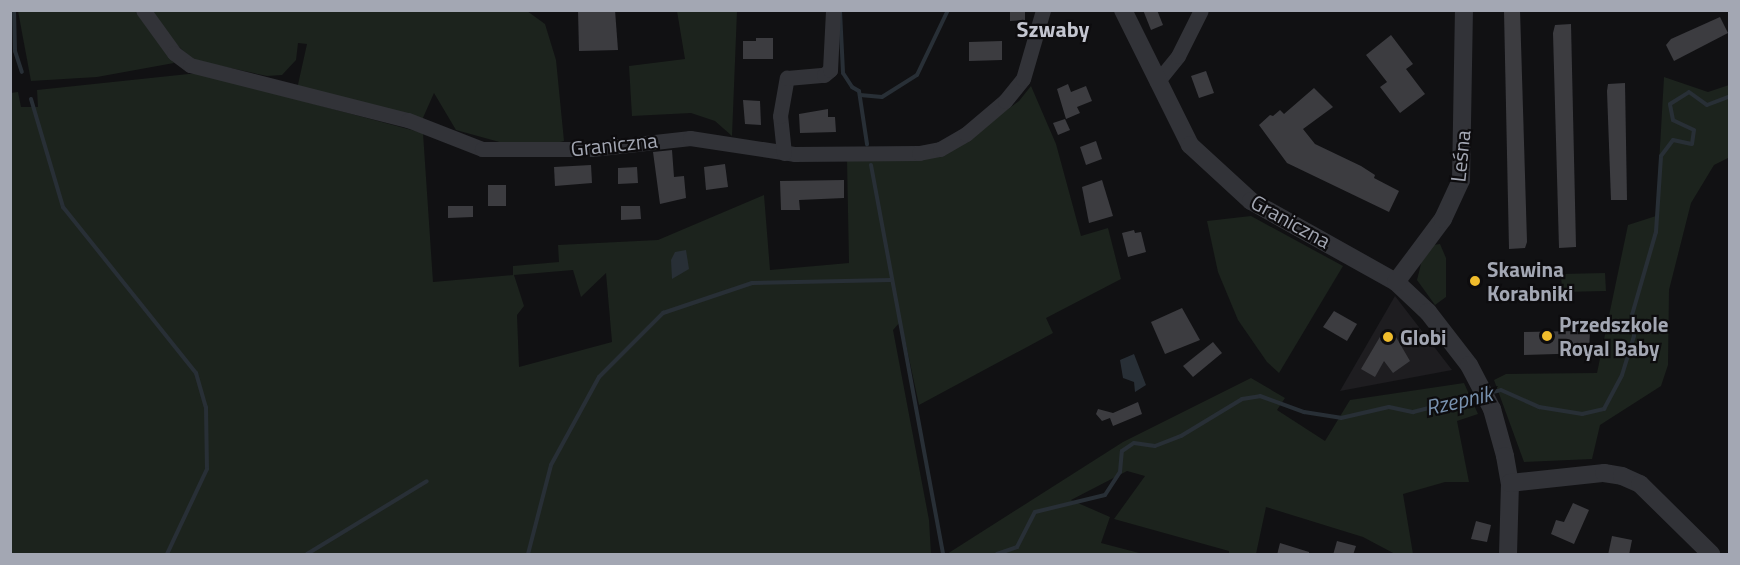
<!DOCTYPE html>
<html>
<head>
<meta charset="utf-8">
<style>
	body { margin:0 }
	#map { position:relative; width:1740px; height:565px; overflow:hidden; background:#111113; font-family:"Titillium Web",sans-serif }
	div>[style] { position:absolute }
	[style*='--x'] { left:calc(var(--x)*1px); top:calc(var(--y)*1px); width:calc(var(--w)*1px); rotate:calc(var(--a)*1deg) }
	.built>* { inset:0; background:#1e1d20 }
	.green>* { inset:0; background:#1c231d }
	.water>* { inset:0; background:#282f36 }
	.stream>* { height:4px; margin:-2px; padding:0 2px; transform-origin:2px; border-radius:2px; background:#282f36 }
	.building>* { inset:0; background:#3c3c40 }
	.minor>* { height:15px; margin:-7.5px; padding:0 7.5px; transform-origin:7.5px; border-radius:7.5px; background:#323338 }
	.tertiary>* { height:18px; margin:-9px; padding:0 9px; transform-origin:9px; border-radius:9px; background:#323338 }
	.dots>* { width:16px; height:16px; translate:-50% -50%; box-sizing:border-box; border:3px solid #0d0c0e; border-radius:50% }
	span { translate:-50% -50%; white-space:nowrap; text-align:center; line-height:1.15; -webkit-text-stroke:4.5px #0d0c0e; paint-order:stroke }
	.street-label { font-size:21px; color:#a3a7b3 }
	.poi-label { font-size:21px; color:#a3a7b3; font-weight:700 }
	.left { translate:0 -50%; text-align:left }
	.neighbourhood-label { font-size:22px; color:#c4c6d0; font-weight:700 }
	.water-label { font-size:22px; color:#7992af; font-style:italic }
	.frame { position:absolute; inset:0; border:12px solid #a3a7b3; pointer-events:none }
</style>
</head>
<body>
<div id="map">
	<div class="built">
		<div style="clip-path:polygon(1395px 296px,1452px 370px,1340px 391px)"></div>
	</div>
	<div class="green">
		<div style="clip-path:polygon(18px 11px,135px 11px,174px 63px,97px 77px,31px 81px)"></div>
		<div style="clip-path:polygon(148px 11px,527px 11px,545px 24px,556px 60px,564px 141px,544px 146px,503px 143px,456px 130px,434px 93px,422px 120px,297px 89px,307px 44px,298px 43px,296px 60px,282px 75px,267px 76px,193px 60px,157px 26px)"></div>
		<div style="clip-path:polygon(677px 11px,737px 11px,732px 136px,715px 121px,691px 113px,632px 116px,629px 66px,685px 59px)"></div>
		<div style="clip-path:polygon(evenodd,198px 73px,423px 133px,433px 282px,513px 275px,513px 266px,559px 262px,558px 245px,658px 240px,764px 195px,770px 270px,849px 263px,847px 159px,968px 138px,1019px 101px,1031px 86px,1056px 144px,1081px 236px,1108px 228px,1121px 279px,1046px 318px,1053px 333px,919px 405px,901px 321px,893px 330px,929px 520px,931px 554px,11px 554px,10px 93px,18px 92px,21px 107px,38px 107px,37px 90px,198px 73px,573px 270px,581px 297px,606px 273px,612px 342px,519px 367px,517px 315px,524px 306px,514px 275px,573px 270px)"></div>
		<div style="clip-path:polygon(1664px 77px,1708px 92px,1729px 85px,1730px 157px,1714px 165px,1691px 203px,1669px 290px,1668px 365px,1661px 386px,1600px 425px,1592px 459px,1524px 462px,1494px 380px,1506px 374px,1597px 373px,1628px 225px,1656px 216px)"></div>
		<div style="clip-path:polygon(1251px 216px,1343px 266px,1279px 373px,1267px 362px,1238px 320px,1218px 272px,1207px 221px)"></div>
		<div style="clip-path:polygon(1440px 244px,1446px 258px,1446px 297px,1435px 305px,1417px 280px,1422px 260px,1433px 245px)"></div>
		<div style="clip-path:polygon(1605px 273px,1606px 291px,1562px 292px,1561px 274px)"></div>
		<div style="clip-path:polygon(1251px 378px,1285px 398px,1277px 410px,1325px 441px,1350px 400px,1464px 383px,1478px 414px,1457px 421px,1469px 482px,1445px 482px,1403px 494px,1413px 554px,1395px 554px,1363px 537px,1266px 507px,1256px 554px,1229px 554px,1229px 551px,1114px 519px,1145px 476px,1127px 471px,1071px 500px,1110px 517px,1101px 543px,1143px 554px,947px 554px,1123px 442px)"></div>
	</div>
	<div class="water">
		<div style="clip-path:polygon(686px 250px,689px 269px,672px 279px,671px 260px,675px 252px)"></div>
		<div style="clip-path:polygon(1134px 354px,1146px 385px,1135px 392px,1134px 382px,1123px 378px,1120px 360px)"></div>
	</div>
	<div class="stream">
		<div style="--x:14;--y:10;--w:41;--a:88.6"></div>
		<div style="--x:15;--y:51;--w:22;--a:72"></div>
		<div style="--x:840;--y:11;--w:62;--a:87.2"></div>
		<div style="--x:843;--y:73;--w:17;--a:57"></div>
		<div style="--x:852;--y:87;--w:8;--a:30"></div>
		<div style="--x:859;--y:91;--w:54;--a:81.4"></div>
		<div style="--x:860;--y:95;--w:22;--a:5"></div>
		<div style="--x:882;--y:97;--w:41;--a:-32.2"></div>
		<div style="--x:917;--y:75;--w:72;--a:-64.5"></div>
		<div style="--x:31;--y:99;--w:113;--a:73.5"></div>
		<div style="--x:63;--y:207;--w:213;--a:51.3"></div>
		<div style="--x:196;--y:373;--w:35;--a:74"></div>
		<div style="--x:206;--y:407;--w:62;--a:89.1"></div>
		<div style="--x:207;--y:469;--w:94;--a:115.2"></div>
		<div style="--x:871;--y:165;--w:396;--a:79.5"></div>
		<div style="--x:1489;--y:393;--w:12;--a:-14"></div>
		<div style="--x:1501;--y:390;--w:42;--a:24.1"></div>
		<div style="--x:1539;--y:407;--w:44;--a:9.2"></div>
		<div style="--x:1582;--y:414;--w:23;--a:-13"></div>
		<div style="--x:1604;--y:409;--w:38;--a:-62"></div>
		<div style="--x:1622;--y:375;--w:41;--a:-72.9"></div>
		<div style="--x:1634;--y:336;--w:21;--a:-95"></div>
		<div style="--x:1632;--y:315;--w:86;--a:-73.9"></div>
		<div style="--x:1656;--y:232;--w:76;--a:-86.2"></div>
		<div style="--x:1661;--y:156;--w:20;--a:-53"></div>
		<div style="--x:1673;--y:140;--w:19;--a:12"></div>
		<div style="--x:1692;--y:144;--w:14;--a:-82"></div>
		<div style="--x:1694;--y:130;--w:23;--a:-155"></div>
		<div style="--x:1673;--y:120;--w:16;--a:-101"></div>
		<div style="--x:1670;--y:104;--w:22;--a:-32"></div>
		<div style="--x:1689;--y:92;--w:22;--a:36"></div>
		<div style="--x:1707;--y:105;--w:25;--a:-21"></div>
		<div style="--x:307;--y:554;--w:140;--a:-31.3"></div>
		<div style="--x:528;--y:554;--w:92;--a:-75.5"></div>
		<div style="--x:551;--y:465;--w:100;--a:-61.4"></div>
		<div style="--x:599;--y:377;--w:91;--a:-45"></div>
		<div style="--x:663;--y:313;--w:94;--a:-18.6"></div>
		<div style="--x:752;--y:283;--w:139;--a:-1.2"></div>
		<div style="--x:997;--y:554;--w:21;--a:-19"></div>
		<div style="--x:1017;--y:547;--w:39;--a:-63"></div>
		<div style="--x:1035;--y:512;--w:72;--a:-13.7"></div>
		<div style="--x:1105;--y:495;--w:27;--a:-57"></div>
		<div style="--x:1120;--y:472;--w:21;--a:-85"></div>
		<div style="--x:1122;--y:451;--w:14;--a:-34"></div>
		<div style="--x:1134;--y:443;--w:21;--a:8"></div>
		<div style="--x:1155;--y:446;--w:28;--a:-21"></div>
		<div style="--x:1181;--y:436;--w:71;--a:-31.2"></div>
		<div style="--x:1242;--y:399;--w:18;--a:-9"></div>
		<div style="--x:1260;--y:396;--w:47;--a:20"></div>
		<div style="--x:1304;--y:412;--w:37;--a:9"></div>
		<div style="--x:1341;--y:418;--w:49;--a:-12.9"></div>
		<div style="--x:1389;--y:407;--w:25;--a:12"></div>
		<div style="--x:1413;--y:412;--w:68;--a:-14.4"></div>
	</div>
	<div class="building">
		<div style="clip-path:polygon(578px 10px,615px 10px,618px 50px,579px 51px)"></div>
		<div style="clip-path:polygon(1010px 10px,1025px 10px,1025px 20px,1010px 21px)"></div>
		<div style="clip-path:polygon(1143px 10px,1157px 10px,1163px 25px,1151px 30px)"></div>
		<div style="clip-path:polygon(1520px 10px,1527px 242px,1525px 248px,1509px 249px,1504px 11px)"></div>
		<div style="clip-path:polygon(1720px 17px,1728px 33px,1674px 61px,1666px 45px,1671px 39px)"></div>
		<div style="clip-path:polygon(1571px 24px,1576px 247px,1559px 248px,1553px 33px,1555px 25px)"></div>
		<div style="clip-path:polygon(1391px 35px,1413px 64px,1406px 69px,1425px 94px,1400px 113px,1380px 87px,1387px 82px,1366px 55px)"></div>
		<div style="clip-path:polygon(756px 38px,773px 38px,773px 59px,743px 59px,743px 41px,756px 41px)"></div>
		<div style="clip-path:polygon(1002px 41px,1002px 60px,969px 61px,969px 42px)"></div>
		<div style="clip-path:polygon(1206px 71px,1214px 93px,1199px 98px,1191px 76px)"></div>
		<div style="clip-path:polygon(1625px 83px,1627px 200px,1611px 200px,1607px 91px,1608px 84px)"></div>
		<div style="clip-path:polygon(1068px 84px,1071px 92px,1086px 86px,1092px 101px,1077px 107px,1080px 113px,1066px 119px,1057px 89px)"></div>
		<div style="clip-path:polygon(1314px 88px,1333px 107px,1303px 129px,1315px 144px,1361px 166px,1375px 175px,1374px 178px,1399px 191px,1389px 212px,1287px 163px,1259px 125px,1270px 115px,1273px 116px,1280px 110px,1284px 114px)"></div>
		<div style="clip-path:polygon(743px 100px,760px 101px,761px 125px,745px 124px)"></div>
		<div style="clip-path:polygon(828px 109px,828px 117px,835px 117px,836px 132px,800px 133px,799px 114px)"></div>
		<div style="clip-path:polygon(1065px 119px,1070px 130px,1058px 135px,1053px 123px)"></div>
		<div style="clip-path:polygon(1096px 141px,1102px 159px,1086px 165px,1080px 147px)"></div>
		<div style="clip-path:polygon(672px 150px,674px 177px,684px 176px,686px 198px,660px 204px,653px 152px)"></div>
		<div style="clip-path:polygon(725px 164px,728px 187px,706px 190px,704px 167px)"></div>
		<div style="clip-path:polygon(591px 165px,592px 183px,555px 186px,554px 167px)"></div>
		<div style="clip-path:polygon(637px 167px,638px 183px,618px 184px,618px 168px)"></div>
		<div style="clip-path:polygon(844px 180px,844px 198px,799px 200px,800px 210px,781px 210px,780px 181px)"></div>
		<div style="clip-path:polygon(1102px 180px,1113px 216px,1089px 223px,1082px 187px)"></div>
		<div style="clip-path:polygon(488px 185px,506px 185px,506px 206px,488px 206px)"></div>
		<div style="clip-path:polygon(448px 206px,473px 206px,473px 217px,448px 218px)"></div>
		<div style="clip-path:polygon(621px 206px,640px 206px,641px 219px,621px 220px)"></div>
		<div style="clip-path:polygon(1134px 230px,1135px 233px,1141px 232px,1146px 252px,1128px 257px,1122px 233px)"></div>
		<div style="clip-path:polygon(1182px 308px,1200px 340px,1165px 354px,1151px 322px)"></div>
		<div style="clip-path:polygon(1334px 311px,1357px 324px,1347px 341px,1323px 327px)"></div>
		<div style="clip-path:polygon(1384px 330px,1396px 337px,1410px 361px,1393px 373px,1384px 361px,1375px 377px,1361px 369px)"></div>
		<div style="clip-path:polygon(1576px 331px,1590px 331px,1589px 353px,1524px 355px,1524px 332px)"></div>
		<div style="clip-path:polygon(1213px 342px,1222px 353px,1193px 377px,1183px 366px)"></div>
		<div style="clip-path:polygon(1138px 402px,1142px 414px,1113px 426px,1110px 418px,1102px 421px,1096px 414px,1098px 409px,1113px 413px)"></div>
		<div style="clip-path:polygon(1573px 503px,1589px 510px,1574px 544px,1551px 534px,1556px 520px,1564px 522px)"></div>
		<div style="clip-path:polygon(1476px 521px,1491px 525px,1487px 542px,1471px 539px)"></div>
		<div style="clip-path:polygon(1612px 536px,1632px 540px,1629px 555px,1608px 555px)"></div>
		<div style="clip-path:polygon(1337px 541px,1356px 546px,1353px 555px,1333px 555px)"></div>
		<div style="clip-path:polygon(1280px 543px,1309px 552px,1309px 555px,1277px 555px)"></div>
	</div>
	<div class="minor">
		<div style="--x:143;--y:10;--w:53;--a:54.2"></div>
		<div style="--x:174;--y:53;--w:20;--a:37"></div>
		<div style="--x:190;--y:65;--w:225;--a:14.2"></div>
		<div style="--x:408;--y:120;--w:79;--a:21.4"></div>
		<div style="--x:482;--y:149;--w:110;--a:0"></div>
		<div style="--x:592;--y:149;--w:99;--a:-6.4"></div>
		<div style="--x:690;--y:138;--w:105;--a:8.7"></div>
		<div style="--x:794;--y:154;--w:125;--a:-0.5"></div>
		<div style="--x:919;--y:153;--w:21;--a:-11"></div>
		<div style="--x:940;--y:149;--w:30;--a:-30"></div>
		<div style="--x:966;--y:134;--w:51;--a:-40.2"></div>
		<div style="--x:1005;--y:101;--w:28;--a:-51"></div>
		<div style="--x:1023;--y:79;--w:72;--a:-73.8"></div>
		<div style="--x:1157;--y:82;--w:33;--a:-51"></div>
		<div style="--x:1178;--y:56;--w:51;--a:-63.4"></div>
		<div style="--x:784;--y:153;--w:37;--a:-96"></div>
		<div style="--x:780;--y:116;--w:39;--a:-80"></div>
		<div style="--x:787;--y:78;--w:37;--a:-5"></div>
		<div style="--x:824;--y:75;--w:8;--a:-40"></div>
		<div style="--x:830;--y:70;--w:60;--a:-87.1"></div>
	</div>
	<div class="tertiary">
		<div style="--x:1123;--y:10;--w:151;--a:63.6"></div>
		<div style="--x:1190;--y:145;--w:83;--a:42.6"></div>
		<div style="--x:1251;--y:201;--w:166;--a:29.2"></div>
		<div style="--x:1396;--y:282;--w:44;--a:43.2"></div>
		<div style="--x:1428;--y:312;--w:67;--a:52.3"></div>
		<div style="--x:1469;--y:365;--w:50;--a:62.4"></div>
		<div style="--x:1492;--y:409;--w:49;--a:74.5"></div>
		<div style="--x:1505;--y:456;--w:27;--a:80"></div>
		<div style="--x:1510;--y:483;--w:71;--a:91.6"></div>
		<div style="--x:1396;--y:282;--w:79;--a:-53.3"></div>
		<div style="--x:1443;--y:219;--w:43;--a:-65.2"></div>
		<div style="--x:1461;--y:180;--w:170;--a:-89"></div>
		<div style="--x:1510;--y:483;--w:95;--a:-6.1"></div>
		<div style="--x:1604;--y:473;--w:18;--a:9"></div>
		<div style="--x:1622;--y:476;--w:20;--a:24"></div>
		<div style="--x:1640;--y:484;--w:100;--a:44.6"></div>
	</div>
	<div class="dots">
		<div style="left:1475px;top:281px;background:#f0bc2c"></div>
		<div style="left:1547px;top:336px;background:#f0bc2c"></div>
		<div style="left:1388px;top:337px;background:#f0bc2c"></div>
	</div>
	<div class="street-label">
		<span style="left:614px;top:144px;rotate:-6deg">Graniczna</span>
		<span style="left:1460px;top:156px;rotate:-84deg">Leśna</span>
		<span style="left:1291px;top:221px;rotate:29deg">Graniczna</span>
	</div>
	<div class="poi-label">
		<span class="left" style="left:1487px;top:281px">Skawina<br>Korabniki</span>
		<span class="left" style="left:1559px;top:336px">Przedszkole<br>Royal Baby</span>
		<span class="left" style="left:1400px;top:337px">Globi</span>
	</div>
	<div class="neighbourhood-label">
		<span style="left:1053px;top:30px">Szwaby</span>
	</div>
	<div class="water-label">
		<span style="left:1459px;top:401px;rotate:-13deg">Rzepnik</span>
	</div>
	<div class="frame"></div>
</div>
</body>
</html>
